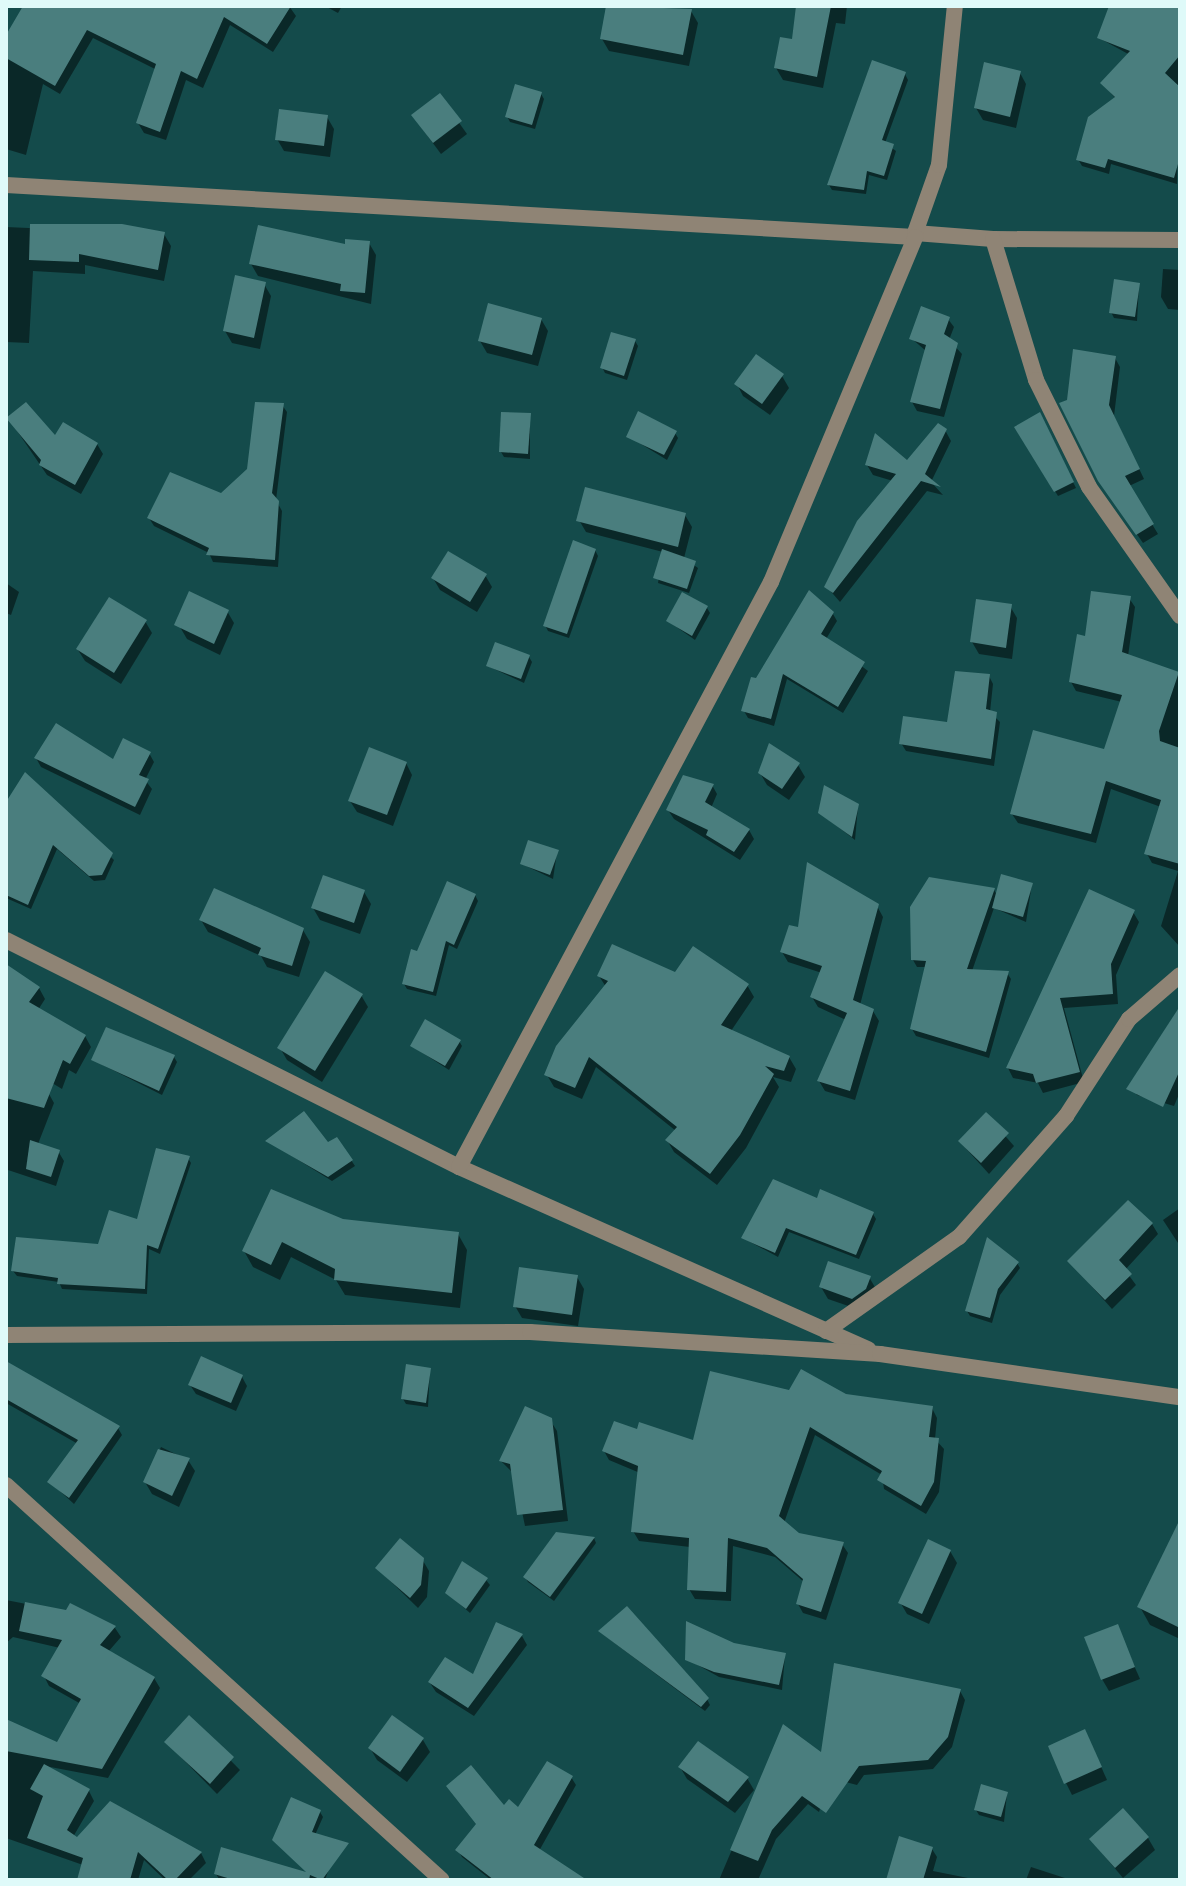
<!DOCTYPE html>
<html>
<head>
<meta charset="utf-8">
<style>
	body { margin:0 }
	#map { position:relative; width:1186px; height:1886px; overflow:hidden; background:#144b4b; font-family:Commissioner,sans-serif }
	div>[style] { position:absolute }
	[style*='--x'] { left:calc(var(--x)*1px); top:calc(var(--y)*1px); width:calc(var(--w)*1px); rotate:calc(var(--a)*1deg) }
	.shadow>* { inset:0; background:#0007 }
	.building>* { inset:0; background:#4a7e7e }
	.street>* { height:16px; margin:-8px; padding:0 8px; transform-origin:8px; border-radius:8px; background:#8f8475 }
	span { translate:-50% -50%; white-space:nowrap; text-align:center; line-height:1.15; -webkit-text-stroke:7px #044041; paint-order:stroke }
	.frame { position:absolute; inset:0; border:8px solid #dffaf9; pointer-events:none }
</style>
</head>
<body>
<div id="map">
	<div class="shadow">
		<div style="clip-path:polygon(31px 6px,289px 6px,296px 16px,273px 52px,230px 25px,203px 88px,186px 80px,166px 140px,144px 133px,138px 123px,157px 70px,93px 38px,60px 94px,43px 84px,26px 155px,6px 149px,6px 39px)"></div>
		<div style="clip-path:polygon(325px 6px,342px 6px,338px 13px)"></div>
		<div style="clip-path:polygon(608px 6px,691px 11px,698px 23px,689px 66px,609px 51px,602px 39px)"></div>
		<div style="clip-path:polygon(798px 6px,847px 6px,845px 24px,836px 23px,823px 88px,783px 80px,776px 68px,794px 42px)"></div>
		<div style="clip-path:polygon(1111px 6px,1149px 6px,1180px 32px,1177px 184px,1111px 164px,1109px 174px,1082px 166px,1078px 159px,1116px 99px,1103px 84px,1130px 55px,1099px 38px)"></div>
		<div style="clip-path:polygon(1020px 73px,1026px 84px,1016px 128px,983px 120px,976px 108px)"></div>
		<div style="clip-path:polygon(905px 74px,908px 80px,885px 143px,896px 151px,887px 180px,869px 175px,866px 194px,832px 190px,829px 185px)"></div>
		<div style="clip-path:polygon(541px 94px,544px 99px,535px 129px,510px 122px,507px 116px)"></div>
		<div style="clip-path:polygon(440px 96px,467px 134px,441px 154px,421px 127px)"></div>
		<div style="clip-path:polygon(327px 117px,334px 129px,330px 157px,284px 151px,277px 139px)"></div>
		<div style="clip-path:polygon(6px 227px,164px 234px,171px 246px,164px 281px,85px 265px,85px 274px,33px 271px,29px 343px,6px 342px)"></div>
		<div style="clip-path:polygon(369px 243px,376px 255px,371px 304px,258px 276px,251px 264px)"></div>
		<div style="clip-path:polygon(1163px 269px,1180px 270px,1180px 310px,1168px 309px,1161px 297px)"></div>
		<div style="clip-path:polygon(264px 284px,271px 296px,260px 349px,232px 343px,225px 331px)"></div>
		<div style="clip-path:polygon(1139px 285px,1137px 321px,1114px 318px,1111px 312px)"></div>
		<div style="clip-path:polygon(541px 319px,548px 331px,538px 366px,487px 353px,480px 341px)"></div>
		<div style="clip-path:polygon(948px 319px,954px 327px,949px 340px,962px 354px,944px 417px,917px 411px,912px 402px,926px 351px,911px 338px)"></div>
		<div style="clip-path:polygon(635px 341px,638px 346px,627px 380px,605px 373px,602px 367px)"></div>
		<div style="clip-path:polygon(1115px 358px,1120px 367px,1114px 416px,1144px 479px,1129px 486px,1158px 534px,1143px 543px,1107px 491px,1068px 401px)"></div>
		<div style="clip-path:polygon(782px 376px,789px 388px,770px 415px,743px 396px,737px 384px)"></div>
		<div style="clip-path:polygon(282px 405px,287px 412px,276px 500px,282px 511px,278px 567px,213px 562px,209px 553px,154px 526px,149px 518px,221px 495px,249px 470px)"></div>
		<div style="clip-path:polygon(530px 415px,530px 459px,504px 457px,501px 452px)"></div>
		<div style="clip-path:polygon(1039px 415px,1076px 488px,1058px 496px,1017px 428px)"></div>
		<div style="clip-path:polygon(9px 419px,56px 439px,97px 444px,103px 454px,81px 494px,47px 475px)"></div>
		<div style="clip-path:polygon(945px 430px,951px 441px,931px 482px,943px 495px,927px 491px,840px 602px,827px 587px,893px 481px,873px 475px,867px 465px,908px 463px)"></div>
		<div style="clip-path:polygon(675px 433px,678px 438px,667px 460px,628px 436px)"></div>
		<div style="clip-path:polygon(685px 515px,692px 527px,684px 558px,698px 568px,689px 593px,658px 583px,663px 552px,586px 532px,579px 520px)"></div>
		<div style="clip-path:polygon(595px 550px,598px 556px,569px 638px,548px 631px,545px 625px)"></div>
		<div style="clip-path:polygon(485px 575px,492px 587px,477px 612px,440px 590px,433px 578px)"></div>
		<div style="clip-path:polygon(6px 583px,19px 592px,11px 615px,6px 613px)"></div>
		<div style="clip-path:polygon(1129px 598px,1135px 607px,1128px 656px,1180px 674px,1180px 947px,1161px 926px,1178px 871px,1152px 863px,1147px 854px,1161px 807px,1111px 789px,1096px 843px,1018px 823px,1012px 814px,1105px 751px,1122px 702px,1076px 691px,1071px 682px,1087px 638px)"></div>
		<div style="clip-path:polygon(1010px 606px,1017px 618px,1012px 659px,979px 654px,972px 642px)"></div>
		<div style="clip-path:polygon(707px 608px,710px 613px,695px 640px,668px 621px)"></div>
		<div style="clip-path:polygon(227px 611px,234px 623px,220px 655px,187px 639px,180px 627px)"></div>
		<div style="clip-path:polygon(833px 614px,837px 621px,826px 639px,868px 671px,843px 713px,787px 679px,774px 726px,748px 718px,744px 711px,757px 680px)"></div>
		<div style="clip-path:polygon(145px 621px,152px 633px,121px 684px,85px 661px,78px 650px)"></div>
		<div style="clip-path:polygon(529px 657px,532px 662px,524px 683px,488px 666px)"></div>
		<div style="clip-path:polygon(989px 676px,993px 684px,990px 712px,1000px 722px,994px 766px,906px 751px,901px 743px,949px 724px)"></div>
		<div style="clip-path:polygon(149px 753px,154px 762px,145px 780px,152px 789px,140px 815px,41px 767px,36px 758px,114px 762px)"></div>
		<div style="clip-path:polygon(406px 763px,412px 775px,393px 826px,357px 812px,350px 801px)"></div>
		<div style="clip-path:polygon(798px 765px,805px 777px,789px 800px,767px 785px,760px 773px)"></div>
		<div style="clip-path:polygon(26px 775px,114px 860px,105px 880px,94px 881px,57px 849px,31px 909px,6px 898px)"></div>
		<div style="clip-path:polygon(712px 785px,717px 794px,711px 808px,749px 830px,754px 839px,740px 860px,674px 819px,668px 810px)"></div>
		<div style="clip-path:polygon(858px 806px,855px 840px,820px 813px)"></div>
		<div style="clip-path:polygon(557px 852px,553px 879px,522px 864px)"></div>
		<div style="clip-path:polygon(1032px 884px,1026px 922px,994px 908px,972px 971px,1007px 973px,1011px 979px,989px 1058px,916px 1036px,912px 1029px,927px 967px,917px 967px,913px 960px,994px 890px,997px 895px)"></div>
		<div style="clip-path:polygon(215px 891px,303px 930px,310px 942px,299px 977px,267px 967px,261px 956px,208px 932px,201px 920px)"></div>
		<div style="clip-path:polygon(1090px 891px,1133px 912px,1139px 922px,1116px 975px,1118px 1004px,1064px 1008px,1084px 1082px,1043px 1093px,1038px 1083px,1013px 1078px,1008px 1068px)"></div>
		<div style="clip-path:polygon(364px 892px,371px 904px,360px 934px,320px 920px,313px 908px)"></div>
		<div style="clip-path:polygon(475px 895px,478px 901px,457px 949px,449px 945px,436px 996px,407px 989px,404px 984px,418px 953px)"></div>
		<div style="clip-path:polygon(877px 906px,883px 917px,860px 1005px,873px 1011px,879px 1021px,855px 1100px,825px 1091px,819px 1081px,846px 1020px,818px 1007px,812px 997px,822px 973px,788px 962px,782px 952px,799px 930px)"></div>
		<div style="clip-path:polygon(6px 969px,39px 988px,45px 999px,38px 1010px,85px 1036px,91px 1047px,76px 1074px,69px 1070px,62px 1089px,6px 1055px)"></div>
		<div style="clip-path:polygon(676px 975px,747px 985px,754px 997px,731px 1031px,789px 1057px,796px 1069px,791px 1082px,773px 1077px,779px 1087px,746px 1148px,717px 1185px,674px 1152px,667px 1140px,676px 1131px,596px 1067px,582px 1099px,554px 1087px,547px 1075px,606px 987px,599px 976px)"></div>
		<div style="clip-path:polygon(361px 995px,368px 1007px,322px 1082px,287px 1060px,280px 1048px)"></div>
		<div style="clip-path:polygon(1180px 1010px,1180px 1092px,1174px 1106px,1137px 1095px,1131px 1085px)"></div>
		<div style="clip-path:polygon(459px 1041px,462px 1046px,449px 1070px,412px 1046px)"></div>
		<div style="clip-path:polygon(174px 1057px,177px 1062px,162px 1095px,93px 1060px)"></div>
		<div style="clip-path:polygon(6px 1082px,49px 1094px,54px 1103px,38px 1144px,58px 1151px,64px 1161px,56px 1186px,8px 1170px,6px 1174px)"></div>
		<div style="clip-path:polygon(986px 1114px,1014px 1146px,989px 1174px,960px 1142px)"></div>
		<div style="clip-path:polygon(337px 1139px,355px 1166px,332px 1181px,268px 1141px,328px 1145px)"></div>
		<div style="clip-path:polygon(188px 1158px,191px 1163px,160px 1254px,149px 1249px,147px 1294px,62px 1289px,59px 1282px,17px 1276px,13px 1271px,99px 1246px,139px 1221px)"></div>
		<div style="clip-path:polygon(818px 1200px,873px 1214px,876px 1219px,859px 1259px,789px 1232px,778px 1257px,743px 1238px)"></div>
		<div style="clip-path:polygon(1180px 1208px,1180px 1246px,1163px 1220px)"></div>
		<div style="clip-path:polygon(343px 1221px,458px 1234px,467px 1250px,460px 1308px,345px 1295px,336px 1280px,291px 1257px,280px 1280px,253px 1267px,244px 1251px)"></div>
		<div style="clip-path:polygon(1152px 1224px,1158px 1234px,1125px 1270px,1136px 1285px,1112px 1309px,1070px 1262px)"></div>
		<div style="clip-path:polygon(1017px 1263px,1020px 1268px,1000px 1295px,992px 1323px,970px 1316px,967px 1311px)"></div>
		<div style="clip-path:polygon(577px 1277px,584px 1289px,578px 1326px,522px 1318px,515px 1306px)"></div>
		<div style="clip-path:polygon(869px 1277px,876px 1289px,860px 1310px,828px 1299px,821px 1287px)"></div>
		<div style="clip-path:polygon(6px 1363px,118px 1428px,122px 1435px,74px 1504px,50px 1482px,78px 1444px,6px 1403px)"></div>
		<div style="clip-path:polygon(430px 1369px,428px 1407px,406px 1404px,403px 1399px)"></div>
		<div style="clip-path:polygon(242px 1377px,247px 1386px,236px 1411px,196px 1394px,190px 1385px)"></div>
		<div style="clip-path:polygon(790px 1392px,932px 1408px,937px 1418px,935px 1439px,944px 1449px,939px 1492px,926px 1514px,884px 1489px,882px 1475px,815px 1435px,784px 1523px,798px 1535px,842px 1544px,848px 1553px,826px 1620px,803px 1613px,798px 1604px,804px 1582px,775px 1557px,733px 1546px,731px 1601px,695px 1599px,689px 1589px,690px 1547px,639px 1541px,633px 1531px,640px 1473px,609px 1460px,604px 1451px,638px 1432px,695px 1443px)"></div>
		<div style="clip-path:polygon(550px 1420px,557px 1431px,568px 1521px,525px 1526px,514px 1474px,501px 1461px)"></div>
		<div style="clip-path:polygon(161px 1447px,188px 1460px,195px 1471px,179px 1507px,152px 1494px,145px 1482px)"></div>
		<div style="clip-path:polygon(1180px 1524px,1180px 1639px,1150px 1625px,1140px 1607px)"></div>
		<div style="clip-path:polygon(594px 1538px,596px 1543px,554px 1601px,528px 1582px,525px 1577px)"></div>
		<div style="clip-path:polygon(950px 1551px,957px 1563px,929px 1624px,907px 1614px,900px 1602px)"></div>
		<div style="clip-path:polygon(422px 1559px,429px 1571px,427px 1597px,418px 1608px,377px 1568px)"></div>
		<div style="clip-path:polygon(486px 1580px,490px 1585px,470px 1613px,447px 1593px)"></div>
		<div style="clip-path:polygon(6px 1600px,67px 1612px,71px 1606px,115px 1628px,121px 1637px,108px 1652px,154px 1678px,160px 1688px,108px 1778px,45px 1766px,89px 1791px,94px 1801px,73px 1837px,201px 1853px,206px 1863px,189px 1880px,165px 1880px,144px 1860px,138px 1880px,79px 1880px,83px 1865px,6px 1838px,6px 1739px,58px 1744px,81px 1704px,49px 1686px,44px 1676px,60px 1648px,13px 1637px,6px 1643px)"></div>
		<div style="clip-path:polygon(1117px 1627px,1140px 1679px,1109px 1691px,1102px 1679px)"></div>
		<div style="clip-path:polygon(600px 1632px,707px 1699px,710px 1705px,705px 1711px)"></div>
		<div style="clip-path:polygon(522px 1636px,527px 1645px,474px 1716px,436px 1692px,430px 1683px,474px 1677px)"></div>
		<div style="clip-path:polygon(734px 1645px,785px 1655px,782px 1690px,719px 1677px,687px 1659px)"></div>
		<div style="clip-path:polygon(960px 1691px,965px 1700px,952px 1747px,933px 1769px,864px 1775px,857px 1785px,830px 1778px,819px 1812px,808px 1804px,776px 1839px,758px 1880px,719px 1880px,784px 1727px,823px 1755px)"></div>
		<div style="clip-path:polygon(189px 1718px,240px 1770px,217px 1794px,166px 1742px)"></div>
		<div style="clip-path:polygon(423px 1740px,430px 1752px,407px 1782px,377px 1760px,370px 1748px)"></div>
		<div style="clip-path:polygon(1091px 1744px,1107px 1780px,1072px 1795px,1066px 1783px)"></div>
		<div style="clip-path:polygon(680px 1767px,747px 1778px,754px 1790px,735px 1813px,687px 1779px)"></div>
		<div style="clip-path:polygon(571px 1777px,576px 1785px,539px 1851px,584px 1880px,491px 1880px,462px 1857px,458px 1850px,504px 1809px,519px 1810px)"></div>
		<div style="clip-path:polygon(1007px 1794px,1004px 1822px,979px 1815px,976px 1810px)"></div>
		<div style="clip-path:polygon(320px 1812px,323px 1817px,315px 1835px,337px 1846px,325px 1880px,219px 1879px,216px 1874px,309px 1874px,274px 1840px)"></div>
		<div style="clip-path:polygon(1148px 1838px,1155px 1850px,1123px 1878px,1091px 1840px)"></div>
		<div style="clip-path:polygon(932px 1849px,937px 1857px,933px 1871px,978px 1880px,904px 1880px)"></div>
		<div style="clip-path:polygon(1031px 1867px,1071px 1880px,1026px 1880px)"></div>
	</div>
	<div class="building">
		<div style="clip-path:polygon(23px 6px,291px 6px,267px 44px,224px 17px,197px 79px,181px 71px,160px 132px,136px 123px,156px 64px,87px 30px,55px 86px,6px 58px,6px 35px)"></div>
		<div style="clip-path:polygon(606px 6px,692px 9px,683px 55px,600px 39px)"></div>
		<div style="clip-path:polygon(796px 6px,831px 6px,817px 77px,774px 68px,780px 37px,792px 39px)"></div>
		<div style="clip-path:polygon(1109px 6px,1180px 6px,1180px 55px,1165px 73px,1180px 87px,1180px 157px,1174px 178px,1108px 159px,1105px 168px,1076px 160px,1088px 117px,1115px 97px,1100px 83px,1130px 51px,1097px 38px)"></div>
		<div style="clip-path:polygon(872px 60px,906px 72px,882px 140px,894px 144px,884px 176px,867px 171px,864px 190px,827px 185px)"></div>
		<div style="clip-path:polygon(984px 62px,1021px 71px,1010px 117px,974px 108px)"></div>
		<div style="clip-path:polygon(515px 84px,542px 92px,532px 125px,505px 117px)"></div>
		<div style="clip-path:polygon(440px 93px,462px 121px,433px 143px,411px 115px)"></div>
		<div style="clip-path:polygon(279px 109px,328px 115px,324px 146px,275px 140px)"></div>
		<div style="clip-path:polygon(30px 224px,122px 224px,165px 232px,158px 270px,79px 254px,79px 262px,29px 260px)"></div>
		<div style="clip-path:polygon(258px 225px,345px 244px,345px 239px,370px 241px,365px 293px,340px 291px,341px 284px,249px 264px)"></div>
		<div style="clip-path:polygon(235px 275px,266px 282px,254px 338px,223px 331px)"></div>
		<div style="clip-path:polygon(1114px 279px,1140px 283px,1135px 317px,1109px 313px)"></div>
		<div style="clip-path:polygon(488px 303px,542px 318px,532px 355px,478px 341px)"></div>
		<div style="clip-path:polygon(921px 306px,950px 317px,944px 334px,958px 343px,940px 409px,910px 402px,926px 345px,909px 339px)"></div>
		<div style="clip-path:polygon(611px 332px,636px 339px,624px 376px,600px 368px)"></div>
		<div style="clip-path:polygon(1073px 349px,1116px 356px,1109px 405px,1140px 469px,1125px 476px,1154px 524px,1136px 535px,1098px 481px,1059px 403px,1067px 400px)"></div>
		<div style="clip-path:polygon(756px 354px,784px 374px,762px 404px,734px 384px)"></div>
		<div style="clip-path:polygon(26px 402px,55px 435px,63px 422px,98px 443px,75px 485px,39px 465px,41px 460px,6px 418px)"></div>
		<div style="clip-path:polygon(255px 402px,284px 403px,272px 493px,279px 501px,275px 560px,206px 555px,209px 548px,147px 518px,170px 472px,221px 493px,247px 469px)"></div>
		<div style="clip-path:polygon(638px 411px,677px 431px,664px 455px,626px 437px)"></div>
		<div style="clip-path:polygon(501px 412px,531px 413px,528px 454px,499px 452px)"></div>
		<div style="clip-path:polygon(1040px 412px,1074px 482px,1054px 492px,1014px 427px)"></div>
		<div style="clip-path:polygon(938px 423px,947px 429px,925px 474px,941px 487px,921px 481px,833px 593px,824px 587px,857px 521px,896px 474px,865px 465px,875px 433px,907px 460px)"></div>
		<div style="clip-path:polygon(585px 487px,686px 513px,678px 547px,576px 521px)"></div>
		<div style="clip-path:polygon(573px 540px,596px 549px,567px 634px,543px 626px)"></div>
		<div style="clip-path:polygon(662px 549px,696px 561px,687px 589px,653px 578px)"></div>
		<div style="clip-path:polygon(448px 551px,487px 574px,470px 602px,431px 578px)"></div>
		<div style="clip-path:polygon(809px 590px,834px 612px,821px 634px,865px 662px,838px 707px,783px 674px,771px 719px,741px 711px,751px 677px,756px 678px)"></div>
		<div style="clip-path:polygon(189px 591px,229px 610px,214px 644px,174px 625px)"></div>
		<div style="clip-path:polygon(1091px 591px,1131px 596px,1122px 652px,1179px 672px,1159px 731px,1160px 741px,1180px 748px,1180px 864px,1144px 854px,1161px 800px,1106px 781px,1091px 834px,1010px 814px,1033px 730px,1104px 749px,1122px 695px,1069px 682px,1077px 634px,1085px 636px)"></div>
		<div style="clip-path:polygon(682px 592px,708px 606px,692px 636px,666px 621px)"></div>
		<div style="clip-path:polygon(109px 597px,147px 620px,114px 673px,76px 649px)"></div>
		<div style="clip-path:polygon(976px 599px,1012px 604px,1006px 648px,970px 642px)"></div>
		<div style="clip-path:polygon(495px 642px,530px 655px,521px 679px,486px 666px)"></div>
		<div style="clip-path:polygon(955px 671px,990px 674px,986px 709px,997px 712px,991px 759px,899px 744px,903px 716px,947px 722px)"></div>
		<div style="clip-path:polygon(56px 723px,113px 759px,123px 738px,151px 752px,139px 775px,149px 779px,135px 807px,34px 758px)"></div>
		<div style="clip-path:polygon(769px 743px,800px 763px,782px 789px,758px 773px)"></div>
		<div style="clip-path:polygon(369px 747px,407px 762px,387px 815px,348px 801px)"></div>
		<div style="clip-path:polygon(25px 772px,113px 853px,102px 875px,89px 876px,53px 845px,28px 905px,6px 895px,6px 802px)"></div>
		<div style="clip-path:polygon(683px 775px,714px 784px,705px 802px,750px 829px,734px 852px,706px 835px,708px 830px,666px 810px)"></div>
		<div style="clip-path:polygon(824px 785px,859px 804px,852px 837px,818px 813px)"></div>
		<div style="clip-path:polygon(528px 840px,559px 850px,550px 875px,520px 864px)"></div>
		<div style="clip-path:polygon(807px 862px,879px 904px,853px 1000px,874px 1009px,850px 1091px,817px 1081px,847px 1013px,810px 997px,822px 966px,780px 952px,789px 925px,798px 927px)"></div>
		<div style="clip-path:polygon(1001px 874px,1033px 883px,1023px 917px,992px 908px)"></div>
		<div style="clip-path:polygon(323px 875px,365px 890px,354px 923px,311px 908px)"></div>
		<div style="clip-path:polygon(929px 877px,995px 888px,967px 969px,1009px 971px,986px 1052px,910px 1029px,926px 961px,911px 960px,910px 907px)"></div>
		<div style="clip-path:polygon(447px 881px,476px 894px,454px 945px,446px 941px,433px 992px,402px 984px,411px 949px,417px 951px)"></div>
		<div style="clip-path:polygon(214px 888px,304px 928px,292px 966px,258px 955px,261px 948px,199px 920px)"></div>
		<div style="clip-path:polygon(1089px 889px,1135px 910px,1111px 964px,1113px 994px,1060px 998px,1080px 1072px,1036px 1083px,1033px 1074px,1006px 1068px)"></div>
		<div style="clip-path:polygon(612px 944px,675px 972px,693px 946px,749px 984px,721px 1025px,790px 1056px,784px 1071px,765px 1066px,774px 1074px,740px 1135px,710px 1174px,665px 1140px,677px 1127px,589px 1057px,575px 1088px,544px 1075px,556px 1046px,608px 981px,597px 976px)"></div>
		<div style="clip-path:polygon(6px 964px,40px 987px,29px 1002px,86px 1035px,70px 1064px,63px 1060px,44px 1108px,6px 1098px)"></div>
		<div style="clip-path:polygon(325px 971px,363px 994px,315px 1071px,277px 1048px)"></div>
		<div style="clip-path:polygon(1180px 1006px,1180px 1070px,1163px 1107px,1126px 1089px)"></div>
		<div style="clip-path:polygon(425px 1019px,461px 1040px,445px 1066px,410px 1046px)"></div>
		<div style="clip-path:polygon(106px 1027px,175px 1055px,159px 1091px,91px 1060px)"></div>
		<div style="clip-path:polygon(304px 1111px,328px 1142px,337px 1137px,353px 1160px,328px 1177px,265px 1141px)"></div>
		<div style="clip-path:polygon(986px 1112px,1009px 1133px,981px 1163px,958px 1141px)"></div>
		<div style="clip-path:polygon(30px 1140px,60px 1150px,51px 1177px,26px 1169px)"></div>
		<div style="clip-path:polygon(156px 1148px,190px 1156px,158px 1249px,147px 1245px,145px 1289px,57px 1284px,58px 1278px,11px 1271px,16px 1237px,98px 1244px,109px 1210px,137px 1219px)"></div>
		<div style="clip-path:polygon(773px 1179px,817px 1198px,820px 1189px,874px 1212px,856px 1255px,786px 1228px,775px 1253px,741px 1238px)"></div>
		<div style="clip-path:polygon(271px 1189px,343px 1219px,459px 1232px,452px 1293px,334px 1280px,335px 1269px,282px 1242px,271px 1265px,242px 1251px)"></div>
		<div style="clip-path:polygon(1128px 1200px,1153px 1223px,1119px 1260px,1132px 1274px,1105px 1300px,1067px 1261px)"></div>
		<div style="clip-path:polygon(987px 1237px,1019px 1262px,998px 1289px,990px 1318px,965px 1311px)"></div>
		<div style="clip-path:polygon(828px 1261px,871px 1276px,866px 1289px,852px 1299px,819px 1287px)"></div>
		<div style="clip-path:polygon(519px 1267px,578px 1275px,572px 1315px,513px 1307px)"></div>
		<div style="clip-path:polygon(201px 1356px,243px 1375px,231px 1403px,188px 1385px)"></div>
		<div style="clip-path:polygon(6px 1361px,120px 1426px,69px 1498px,47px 1482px,78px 1440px,6px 1399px)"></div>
		<div style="clip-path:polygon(406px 1364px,431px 1368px,426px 1403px,401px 1399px)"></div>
		<div style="clip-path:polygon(801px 1369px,846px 1394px,933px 1406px,929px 1437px,939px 1438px,934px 1482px,921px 1506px,877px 1480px,882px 1471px,810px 1427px,779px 1516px,799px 1533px,844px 1542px,821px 1612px,796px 1604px,803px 1579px,767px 1548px,728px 1538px,726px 1592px,687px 1590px,689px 1538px,631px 1532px,638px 1466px,602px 1451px,614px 1421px,637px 1429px,639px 1422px,693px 1440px,710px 1371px,789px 1390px)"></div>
		<div style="clip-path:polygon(525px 1406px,552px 1418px,563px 1510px,517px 1515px,510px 1464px,499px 1461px)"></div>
		<div style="clip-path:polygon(158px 1449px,190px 1458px,172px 1496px,143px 1482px)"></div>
		<div style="clip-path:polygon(1180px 1519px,1180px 1628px,1137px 1607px)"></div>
		<div style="clip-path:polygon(556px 1532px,595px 1537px,550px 1597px,523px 1577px)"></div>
		<div style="clip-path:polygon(400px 1538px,424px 1558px,421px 1585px,410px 1598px,375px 1568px)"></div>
		<div style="clip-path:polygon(928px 1539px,951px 1550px,922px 1614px,898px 1603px)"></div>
		<div style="clip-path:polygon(462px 1561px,488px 1578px,466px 1609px,445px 1593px)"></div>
		<div style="clip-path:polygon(25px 1602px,66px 1610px,70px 1603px,116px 1626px,100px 1645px,155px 1677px,102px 1769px,6px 1751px,6px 1719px,57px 1742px,81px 1699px,41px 1676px,62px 1640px,19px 1631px)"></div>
		<div style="clip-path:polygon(627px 1606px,709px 1698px,701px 1707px,598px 1631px)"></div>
		<div style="clip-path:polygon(686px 1621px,734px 1643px,786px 1653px,779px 1685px,714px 1672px,685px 1660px)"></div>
		<div style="clip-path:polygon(496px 1622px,523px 1634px,468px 1708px,428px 1682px,445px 1657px,473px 1674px)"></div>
		<div style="clip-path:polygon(1118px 1624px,1135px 1667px,1101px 1680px,1084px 1637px)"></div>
		<div style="clip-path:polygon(834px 1663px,961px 1689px,948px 1737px,928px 1760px,859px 1766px,826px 1813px,802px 1796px,772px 1830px,758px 1861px,730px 1850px,783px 1724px,821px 1752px)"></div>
		<div style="clip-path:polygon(189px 1715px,234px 1757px,210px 1784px,164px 1742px)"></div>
		<div style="clip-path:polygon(392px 1715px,424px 1738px,400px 1772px,368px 1748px)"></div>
		<div style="clip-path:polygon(1085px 1729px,1102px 1767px,1064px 1784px,1048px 1746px)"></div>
		<div style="clip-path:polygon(698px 1741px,749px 1777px,728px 1802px,678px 1767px)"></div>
		<div style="clip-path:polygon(547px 1761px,573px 1776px,534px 1845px,587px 1880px,494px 1880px,455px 1850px,476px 1824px,446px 1786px,471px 1765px,504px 1805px,509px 1799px,518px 1807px)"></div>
		<div style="clip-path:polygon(44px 1764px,90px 1789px,67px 1830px,77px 1837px,110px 1801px,202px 1852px,175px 1880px,168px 1880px,138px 1852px,130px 1880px,77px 1880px,83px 1858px,27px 1838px,43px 1796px,30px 1789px)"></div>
		<div style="clip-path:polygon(981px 1784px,1008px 1792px,1001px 1817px,974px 1810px)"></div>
		<div style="clip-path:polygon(291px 1797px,321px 1810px,312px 1832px,349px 1843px,322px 1880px,310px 1875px,309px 1880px,234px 1880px,214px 1874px,221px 1847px,306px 1872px,272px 1840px)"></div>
		<div style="clip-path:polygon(1123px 1808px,1149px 1837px,1115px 1868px,1089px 1839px)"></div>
		<div style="clip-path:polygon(899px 1836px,933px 1847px,923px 1880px,886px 1880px)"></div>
	</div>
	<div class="street">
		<div style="--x:6;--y:185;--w:910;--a:3.27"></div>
		<div style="--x:915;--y:237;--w:4;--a:-90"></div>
		<div style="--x:915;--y:233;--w:78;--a:4.4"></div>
		<div style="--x:993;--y:239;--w:187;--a:0.3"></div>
		<div style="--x:915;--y:233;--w:72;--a:-70.6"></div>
		<div style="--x:939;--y:165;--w:160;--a:-84.3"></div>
		<div style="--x:993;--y:239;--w:147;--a:73"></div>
		<div style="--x:1036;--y:380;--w:119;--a:63.6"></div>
		<div style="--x:1089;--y:487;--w:158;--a:54.8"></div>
		<div style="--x:6;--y:940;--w:507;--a:26.62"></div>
		<div style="--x:459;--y:1167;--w:448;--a:24"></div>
		<div style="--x:459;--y:1167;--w:663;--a:-61.93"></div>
		<div style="--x:771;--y:582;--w:374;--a:-67.3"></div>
		<div style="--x:826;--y:1331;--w:163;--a:-35.3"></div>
		<div style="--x:959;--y:1237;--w:162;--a:-48.5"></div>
		<div style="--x:1066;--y:1116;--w:116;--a:-57"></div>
		<div style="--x:1129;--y:1019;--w:67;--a:-40.8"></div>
		<div style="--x:6;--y:1335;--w:524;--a:-0.33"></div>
		<div style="--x:530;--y:1332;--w:351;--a:3.6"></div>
		<div style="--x:880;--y:1354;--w:303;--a:8.2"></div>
		<div style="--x:6;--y:1485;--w:588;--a:42.18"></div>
	</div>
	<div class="frame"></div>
</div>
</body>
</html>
